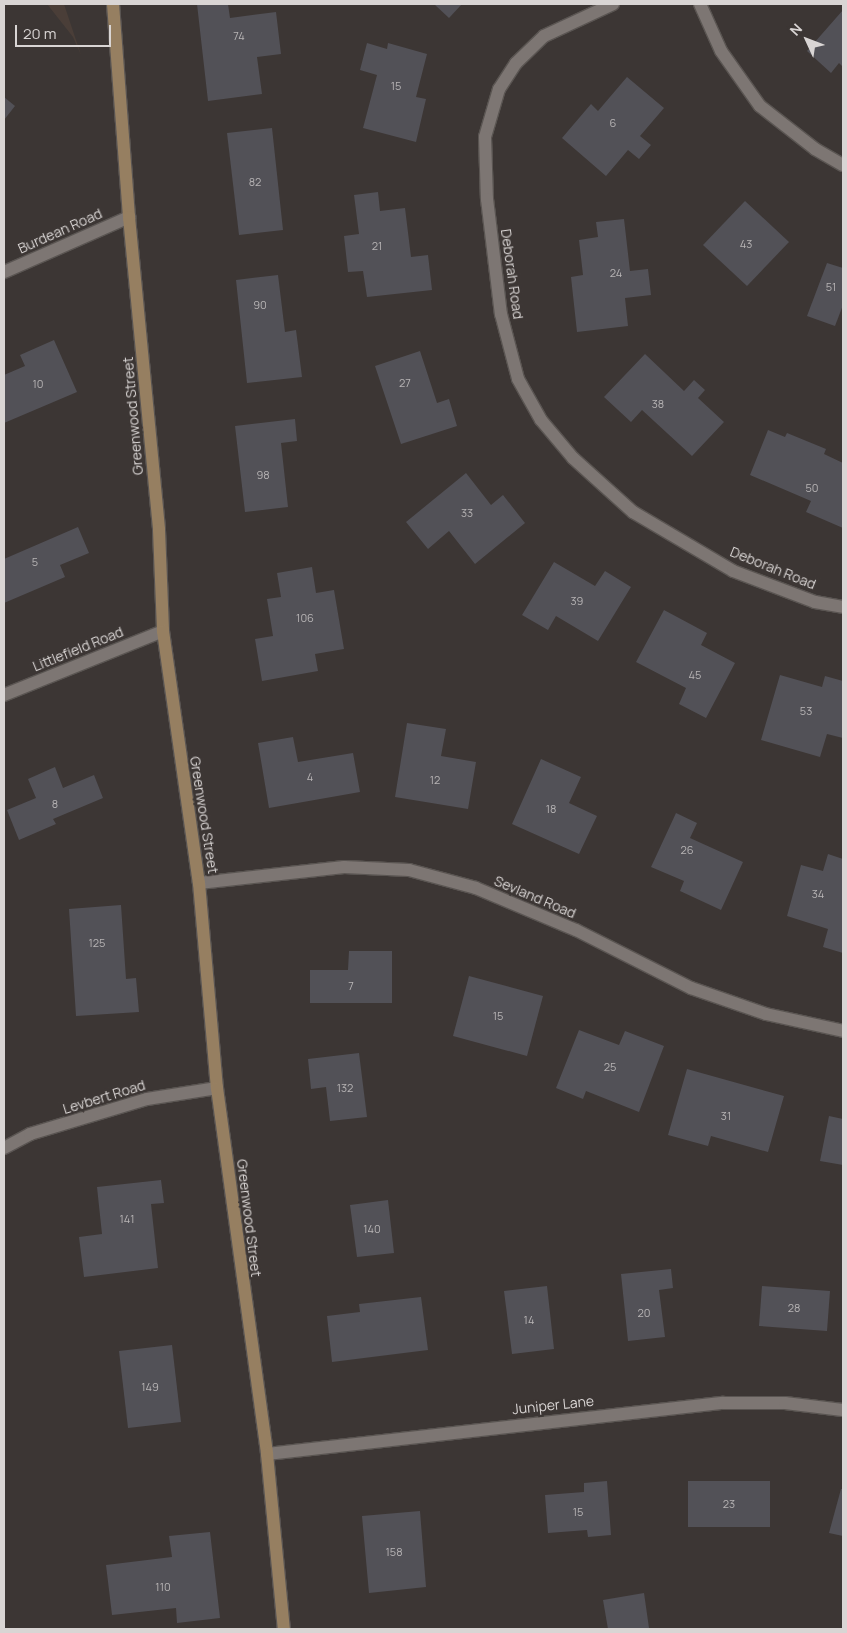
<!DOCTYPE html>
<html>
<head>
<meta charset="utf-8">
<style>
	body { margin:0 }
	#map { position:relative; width:847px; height:1633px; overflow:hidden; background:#3c3634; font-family:Manrope,sans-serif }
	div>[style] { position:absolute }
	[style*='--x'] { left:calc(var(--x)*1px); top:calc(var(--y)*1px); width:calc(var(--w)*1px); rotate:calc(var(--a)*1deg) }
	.built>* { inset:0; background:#4a3e38 }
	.building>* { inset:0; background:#525157 }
	.roads { filter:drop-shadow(1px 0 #5a5552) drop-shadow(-1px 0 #5a5552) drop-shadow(0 1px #5a5552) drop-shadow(0 -1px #5a5552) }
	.street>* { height:12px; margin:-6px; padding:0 6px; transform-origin:6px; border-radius:6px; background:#7d7673 }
	.secondary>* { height:12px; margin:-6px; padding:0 6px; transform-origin:6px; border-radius:6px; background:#967f61 }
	span { translate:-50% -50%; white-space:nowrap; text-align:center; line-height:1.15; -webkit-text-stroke:4.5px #3c3634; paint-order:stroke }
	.number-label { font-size:11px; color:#b7b4b5 }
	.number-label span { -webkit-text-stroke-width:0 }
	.street-label { font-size:14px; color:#d9d5d4 }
	.frame { position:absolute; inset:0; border:5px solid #d9d5d4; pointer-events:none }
	.north { position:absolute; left:782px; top:15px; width:50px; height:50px; -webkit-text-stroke:4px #3c3634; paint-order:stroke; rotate:313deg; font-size:14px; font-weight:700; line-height:20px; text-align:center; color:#d9d5d4 }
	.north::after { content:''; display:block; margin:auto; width:18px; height:22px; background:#d9d5d4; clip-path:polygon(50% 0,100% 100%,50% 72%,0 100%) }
	.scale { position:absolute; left:15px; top:25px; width:96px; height:22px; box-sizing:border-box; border:2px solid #d9d5d4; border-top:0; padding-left:6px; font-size:15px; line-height:18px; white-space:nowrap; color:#d9d5d4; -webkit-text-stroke:4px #3c3634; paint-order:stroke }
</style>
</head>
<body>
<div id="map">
	<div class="built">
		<div style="clip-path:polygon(47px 4px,64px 4px,81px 55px,73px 37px)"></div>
	</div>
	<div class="building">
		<div style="clip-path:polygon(197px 4px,228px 4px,230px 18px,276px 12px,281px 54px,257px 57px,262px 94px,208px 101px)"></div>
		<div style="clip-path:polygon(434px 4px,462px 4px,449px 18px)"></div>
		<div style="clip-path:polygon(843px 10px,843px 67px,839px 63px,831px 73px,807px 51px)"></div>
		<div style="clip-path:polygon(367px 43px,387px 49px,388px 43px,427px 54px,416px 97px,426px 99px,416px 142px,363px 128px,377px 75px,360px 70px)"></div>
		<div style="clip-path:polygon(627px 77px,664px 108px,640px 136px,651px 145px,639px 159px,628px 150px,606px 176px,562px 138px,591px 104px,598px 111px)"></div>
		<div style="clip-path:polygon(4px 97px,15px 106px,4px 120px)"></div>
		<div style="clip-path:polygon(272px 128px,283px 230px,239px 235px,227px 133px)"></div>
		<div style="clip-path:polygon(378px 192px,380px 211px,405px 208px,411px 257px,428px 255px,432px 290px,367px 297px,363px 271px,348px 272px,344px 236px,359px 234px,354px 195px)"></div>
		<div style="clip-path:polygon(745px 201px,789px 242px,747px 286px,703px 245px)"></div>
		<div style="clip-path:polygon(624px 219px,630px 271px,648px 269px,651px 295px,625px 298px,628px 326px,577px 332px,571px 277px,583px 275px,579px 240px,598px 237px,596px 222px)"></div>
		<div style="clip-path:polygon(827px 263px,843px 268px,843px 305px,835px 326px,807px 316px)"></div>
		<div style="clip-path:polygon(278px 275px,285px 332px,296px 330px,302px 377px,247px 383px,236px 280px)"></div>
		<div style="clip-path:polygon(54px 340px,77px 392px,4px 423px,4px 375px,25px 366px,20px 355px)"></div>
		<div style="clip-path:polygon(420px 351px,437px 403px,449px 399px,457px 426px,401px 444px,375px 366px)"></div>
		<div style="clip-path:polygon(645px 354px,684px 391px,694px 380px,705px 390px,698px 398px,724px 422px,692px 456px,642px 410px,631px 422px,604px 397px)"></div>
		<div style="clip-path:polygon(295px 419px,297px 441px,281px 443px,288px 507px,245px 512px,235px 426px)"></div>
		<div style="clip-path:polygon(768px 430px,785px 437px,787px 433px,826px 449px,824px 454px,843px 463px,843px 528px,806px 512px,811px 501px,750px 475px)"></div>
		<div style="clip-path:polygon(466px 473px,491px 505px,503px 495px,525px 523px,475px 564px,449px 531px,428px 549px,406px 522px)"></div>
		<div style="clip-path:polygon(78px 527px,89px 553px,60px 565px,65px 577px,4px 603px,4px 559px)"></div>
		<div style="clip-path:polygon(554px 562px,595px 586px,605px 571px,631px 587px,598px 641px,556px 616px,548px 630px,522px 615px)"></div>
		<div style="clip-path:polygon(312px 567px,316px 593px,334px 590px,344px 649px,315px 654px,318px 671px,262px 681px,255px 639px,273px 636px,267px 599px,281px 597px,277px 573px)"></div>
		<div style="clip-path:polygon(664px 610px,707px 633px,701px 645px,735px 663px,706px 718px,679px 704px,686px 688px,636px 662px)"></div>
		<div style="clip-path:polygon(780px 675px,822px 687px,825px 676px,843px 681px,843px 738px,827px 734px,820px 757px,761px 740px)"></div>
		<div style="clip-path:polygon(407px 723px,446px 729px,441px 756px,476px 762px,468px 809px,395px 797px)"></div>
		<div style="clip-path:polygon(293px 737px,298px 762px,353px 753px,360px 792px,269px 808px,258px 743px)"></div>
		<div style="clip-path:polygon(541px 759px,581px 777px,569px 803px,597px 816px,579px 854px,512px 824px)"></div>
		<div style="clip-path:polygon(55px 767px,63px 788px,94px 775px,103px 798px,53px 819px,56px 824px,19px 840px,7px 810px,36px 798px,28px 779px)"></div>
		<div style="clip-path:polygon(676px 813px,697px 823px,690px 838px,743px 862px,721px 910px,680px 891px,684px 881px,651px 867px)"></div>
		<div style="clip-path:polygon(828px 854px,843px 859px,843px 953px,823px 947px,828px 929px,787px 916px,801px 865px,823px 871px)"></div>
		<div style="clip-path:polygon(121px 905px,126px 979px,136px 978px,139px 1012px,76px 1016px,69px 909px)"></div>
		<div style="clip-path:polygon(349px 951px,392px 951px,392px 1003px,310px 1003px,310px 970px,348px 970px)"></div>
		<div style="clip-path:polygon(469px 976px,543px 996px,527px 1056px,453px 1036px)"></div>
		<div style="clip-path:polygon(579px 1030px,619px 1045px,625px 1031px,664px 1046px,639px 1112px,586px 1091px,583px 1099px,556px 1088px)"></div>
		<div style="clip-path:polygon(359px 1053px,367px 1117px,330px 1121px,326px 1087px,311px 1089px,308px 1059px)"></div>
		<div style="clip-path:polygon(687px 1069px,784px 1096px,768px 1152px,711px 1136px,708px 1146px,668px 1135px)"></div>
		<div style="clip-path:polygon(829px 1116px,843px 1119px,843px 1165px,820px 1161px)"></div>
		<div style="clip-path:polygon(161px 1180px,164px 1203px,151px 1204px,158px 1268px,84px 1277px,79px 1237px,102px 1234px,97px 1187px)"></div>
		<div style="clip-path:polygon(388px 1200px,394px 1253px,357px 1257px,350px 1205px)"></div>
		<div style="clip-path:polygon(671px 1269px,673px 1288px,659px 1290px,665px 1337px,628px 1341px,621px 1274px)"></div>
		<div style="clip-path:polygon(547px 1286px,554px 1349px,512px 1354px,504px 1291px)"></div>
		<div style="clip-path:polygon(762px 1286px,830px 1291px,827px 1331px,759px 1326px)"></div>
		<div style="clip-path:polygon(421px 1297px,428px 1350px,332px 1362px,327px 1316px,360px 1312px,359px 1304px)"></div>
		<div style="clip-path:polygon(172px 1345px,181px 1422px,128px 1428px,119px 1351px)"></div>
		<div style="clip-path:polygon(607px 1481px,611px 1535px,588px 1537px,587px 1530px,548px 1533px,545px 1495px,584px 1492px,584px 1483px)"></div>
		<div style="clip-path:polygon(688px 1481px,770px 1481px,770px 1527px,688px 1527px)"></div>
		<div style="clip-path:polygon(841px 1489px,843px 1489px,843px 1536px,829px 1533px)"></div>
		<div style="clip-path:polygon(420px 1511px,426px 1587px,369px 1593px,362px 1516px)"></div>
		<div style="clip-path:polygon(210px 1532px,220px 1618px,177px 1623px,176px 1608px,112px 1615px,106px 1565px,172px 1557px,169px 1536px)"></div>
		<div style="clip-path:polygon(644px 1593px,649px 1628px,608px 1629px,603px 1600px)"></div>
	</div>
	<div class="roads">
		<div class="street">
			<div style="--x:613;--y:4;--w:76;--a:155.1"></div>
			<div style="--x:544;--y:36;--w:39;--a:136"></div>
			<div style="--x:516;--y:63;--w:31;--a:123"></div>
			<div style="--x:499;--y:89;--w:50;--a:106.3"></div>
			<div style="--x:485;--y:137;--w:62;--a:88.2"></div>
			<div style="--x:487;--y:199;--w:116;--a:83.1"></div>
			<div style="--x:501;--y:314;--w:67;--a:75.3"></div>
			<div style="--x:518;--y:379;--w:47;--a:60.7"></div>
			<div style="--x:541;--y:420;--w:50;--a:49.9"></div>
			<div style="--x:573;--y:458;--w:81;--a:42"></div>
			<div style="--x:633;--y:512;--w:116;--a:30.5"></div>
			<div style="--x:733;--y:571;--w:88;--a:20.7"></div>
			<div style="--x:815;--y:602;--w:28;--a:10"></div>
			<div style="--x:700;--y:4;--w:51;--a:65.9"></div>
			<div style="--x:721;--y:51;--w:67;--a:54.7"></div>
			<div style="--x:760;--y:106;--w:70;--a:38"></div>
			<div style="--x:815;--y:149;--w:32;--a:30"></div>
			<div style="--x:4;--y:272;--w:137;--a:-23.7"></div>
			<div style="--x:4;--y:695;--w:171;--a:-21.9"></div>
			<div style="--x:199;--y:883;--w:146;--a:-6.3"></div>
			<div style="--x:344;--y:867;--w:65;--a:2.6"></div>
			<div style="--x:409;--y:870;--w:69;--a:15"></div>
			<div style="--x:476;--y:888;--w:108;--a:22.8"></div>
			<div style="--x:576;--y:930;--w:129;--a:26.8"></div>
			<div style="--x:691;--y:988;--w:79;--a:19.1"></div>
			<div style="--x:766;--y:1014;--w:79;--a:12.4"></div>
			<div style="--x:4;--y:1148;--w:30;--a:-28"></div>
			<div style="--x:30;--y:1134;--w:122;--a:-16.7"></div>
			<div style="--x:147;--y:1099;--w:71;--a:-8.9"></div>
			<div style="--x:267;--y:1454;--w:459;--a:-6.4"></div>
			<div style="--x:723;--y:1403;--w:62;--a:0"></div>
			<div style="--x:785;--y:1403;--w:58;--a:6.9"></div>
		</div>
		<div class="secondary">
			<div style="--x:113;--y:4;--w:214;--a:85.7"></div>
			<div style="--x:129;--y:217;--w:314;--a:84.5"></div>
			<div style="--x:159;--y:530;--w:101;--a:87.7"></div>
			<div style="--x:163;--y:631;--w:255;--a:81.9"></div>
			<div style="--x:199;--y:883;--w:206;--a:85"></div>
			<div style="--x:217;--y:1088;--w:369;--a:82.2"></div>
			<div style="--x:267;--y:1454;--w:176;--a:84.5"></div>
		</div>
	</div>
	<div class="number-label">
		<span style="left:239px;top:36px">74</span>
		<span style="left:396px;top:86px">15</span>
		<span style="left:613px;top:123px">6</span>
		<span style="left:255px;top:182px">82</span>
		<span style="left:746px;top:244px">43</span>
		<span style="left:377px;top:246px">21</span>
		<span style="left:616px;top:273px">24</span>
		<span style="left:831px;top:287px">51</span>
		<span style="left:260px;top:305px">90</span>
		<span style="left:405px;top:383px">27</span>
		<span style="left:38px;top:384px">10</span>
		<span style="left:658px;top:404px">38</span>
		<span style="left:263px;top:475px">98</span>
		<span style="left:812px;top:488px">50</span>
		<span style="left:467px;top:513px">33</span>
		<span style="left:35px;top:562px">5</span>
		<span style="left:577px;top:601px">39</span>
		<span style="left:305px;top:618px">106</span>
		<span style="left:695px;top:675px">45</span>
		<span style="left:806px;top:711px">53</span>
		<span style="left:310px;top:777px">4</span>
		<span style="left:435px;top:780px">12</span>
		<span style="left:55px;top:804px">8</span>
		<span style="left:551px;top:809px">18</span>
		<span style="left:687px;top:850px">26</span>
		<span style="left:818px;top:894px">34</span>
		<span style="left:97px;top:943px">125</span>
		<span style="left:351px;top:986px">7</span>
		<span style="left:498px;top:1016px">15</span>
		<span style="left:610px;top:1067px">25</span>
		<span style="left:345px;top:1088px">132</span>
		<span style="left:726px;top:1116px">31</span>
		<span style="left:127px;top:1219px">141</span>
		<span style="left:372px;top:1229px">140</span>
		<span style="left:794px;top:1308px">28</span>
		<span style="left:644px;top:1313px">20</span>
		<span style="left:529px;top:1320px">14</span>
		<span style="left:150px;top:1387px">149</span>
		<span style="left:729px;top:1504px">23</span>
		<span style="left:578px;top:1512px">15</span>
		<span style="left:394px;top:1552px">158</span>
		<span style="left:163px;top:1587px">110</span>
	</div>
	<div class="street-label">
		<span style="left:60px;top:231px;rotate:-24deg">Burdean Road</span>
		<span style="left:512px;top:274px;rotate:82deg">Deborah Road</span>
		<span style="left:133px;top:416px;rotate:-95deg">Greenwood Street</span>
		<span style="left:773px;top:568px;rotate:22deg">Deborah Road</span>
		<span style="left:78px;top:649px;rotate:-22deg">Littlefield Road</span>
		<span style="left:204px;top:815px;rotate:81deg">Greenwood Street</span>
		<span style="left:535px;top:897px;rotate:23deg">Sevland Road</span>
		<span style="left:104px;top:1097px;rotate:-17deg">Levbert Road</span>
		<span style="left:249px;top:1218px;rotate:83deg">Greenwood Street</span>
		<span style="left:553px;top:1405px;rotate:-6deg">Juniper Lane</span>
	</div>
	<div class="frame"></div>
	<div class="north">N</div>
	<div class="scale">20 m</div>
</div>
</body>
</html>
